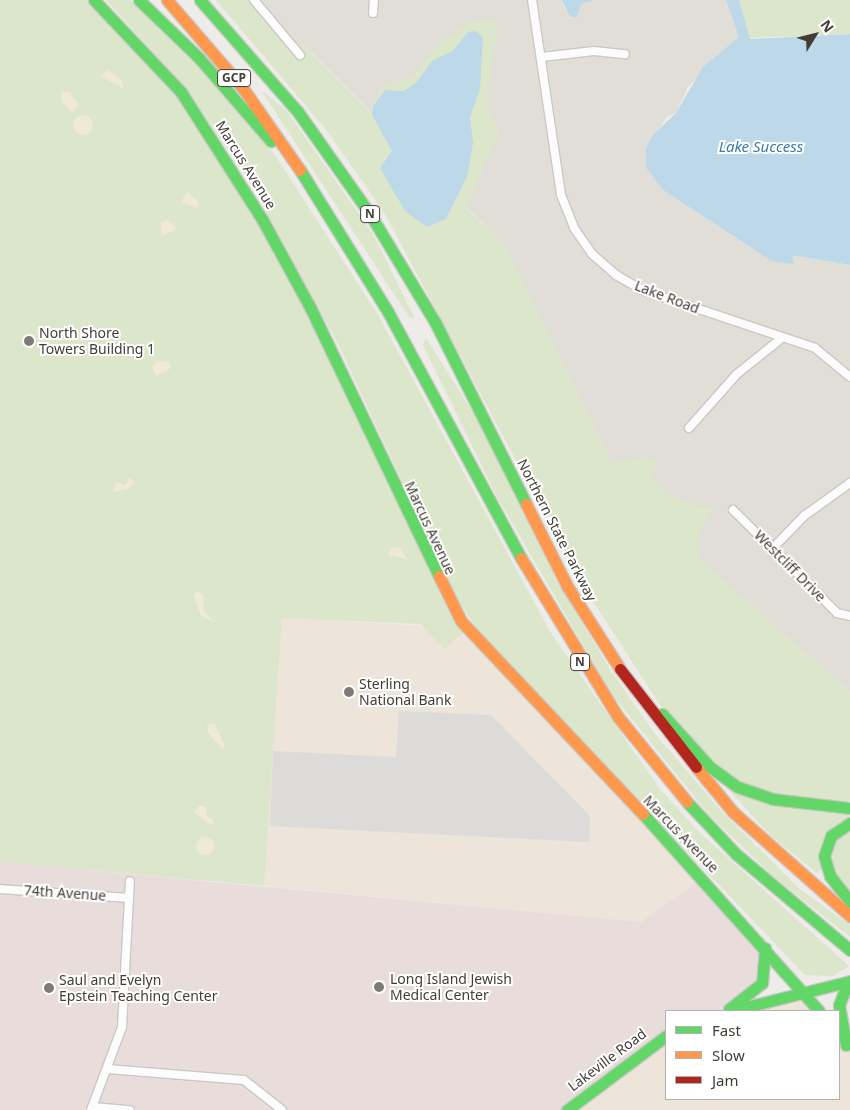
<!DOCTYPE html>
<html>
<head>
<meta charset="utf-8">
<style>
	body { margin:0 }
	#map { position:relative; width:850px; height:1110px; overflow:hidden; background:#eeece9; font-family:"Noto Sans",sans-serif }
	div>[style] { position:absolute }
	[style*='--x'] { left:calc(var(--x)*1px); top:calc(var(--y)*1px); width:calc(var(--w)*1px); rotate:calc(var(--a)*1deg) }
	.residential>* { inset:0; background:#e1ded7 }
	.commercial>* { inset:0; background:#ede4da }
	.medical>* { inset:0; background:#e8ddda }
	.green>* { inset:0; background:#dce6cb }
	.sand>* { inset:0; background:#f0e9d5 }
	.round { border-radius:50% }
	.parking>* { inset:0; background:#dddbd9 }
	.water>* { inset:0; background:#bdd8e8 }
	.roads { filter:drop-shadow(1px 0 #cac8c5) drop-shadow(-1px 0 #cac8c5) drop-shadow(0 1px #cac8c5) drop-shadow(0 -1px #cac8c5) }
	.street>* { height:8px; margin:-4px; padding:0 4px; transform-origin:4px; border-radius:4px; background:#fcfcfc }
	.fast>* { height:11px; margin:-5.5px; padding:0 5.5px; transform-origin:5.5px; border-radius:5.5px; background:#63d668 }
	.slow>* { height:11px; margin:-5.5px; padding:0 5.5px; transform-origin:5.5px; border-radius:5.5px; background:#ff974d }
	.jam>* { height:11px; margin:-5.5px; padding:0 5.5px; transform-origin:5.5px; border-radius:5.5px; background:#b3261e }
	.dots>* { width:14px; height:14px; translate:-50% -50%; box-sizing:border-box; border:2px solid #fff; border-radius:50% }
	span { translate:-50% -50%; white-space:nowrap; text-align:center; line-height:1.15; -webkit-text-stroke:4px #fff; paint-order:stroke }
	.shield-label span { padding:1px 4px; background:#fff; border:1px solid; border-radius:4px; -webkit-text-stroke-width:0 }
	.shield-label { font-size:12px; color:#433d36; font-weight:700 }
	.street-label { font-size:14px; color:#433d36 }
	.poi-label { font-size:14px; color:#433d36 }
	.left { translate:0 -50%; text-align:left }
	.water-label { font-size:15px; color:#3b7ba2; font-style:italic }
	.legend { position:absolute; left:665px; top:1010px; width:175px; height:90px; box-sizing:border-box; background:#fff; border:1px solid #b4b1af; margin:0; padding:6px 9px; list-style:none; font-size:15px; color:#433d36 }
	.legend li { display:flex; align-items:center; gap:10px; height:25px }
	.legend b { width:25px; border:1px solid #b4b1af }
	.north { position:absolute; left:790px; top:10px; width:50px; height:50px; -webkit-text-stroke:4px #fff; paint-order:stroke; rotate:54deg; font-size:14px; font-weight:700; line-height:20px; text-align:center; color:#433d36 }
	.north::after { content:''; display:block; margin:auto; width:18px; height:22px; background:#433d36; clip-path:polygon(50% 0,100% 100%,50% 72%,0 100%) }
</style>
</head>
<body>
<div id="map">
	<div class="residential">
		<div style="clip-path:polygon(254px 0,561px 0,564px 8px,577px 16px,581px 4px,595px 0,726px 0,740px 37px,688px 87px,676px 113px,667px 117px,646px 148px,646px 168px,663px 190px,752px 249px,794px 263px,792px 257px,798px 256px,850px 265px,850px 692px,628px 497px,506px 247px,311px 52px,300px 55px)"></div>
	</div>
	<div class="commercial">
		<div style="clip-path:polygon(282px 617px,467px 629px,703px 878px,641px 922px,264px 886px)"></div>
		<div style="clip-path:polygon(804px 993px,819px 1011px,730px 1011px)"></div>
		<div style="clip-path:polygon(666px 1036px,666px 1099px,839px 1099px,839px 1036px,850px 1050px,850px 1110px,567px 1110px)"></div>
	</div>
	<div class="medical">
		<div style="clip-path:polygon(0 862px,641px 922px,703px 878px,765px 948px,765px 975px,726px 1011px,666px 1011px,666px 1036px,567px 1110px,0 1110px)"></div>
	</div>
	<div class="green">
		<div style="clip-path:polygon(0 0,94px 0,164px 72px,252px 201px,467px 629px,445px 649px,420px 624px,282px 618px,264px 886px,0 862px)"></div>
		<div style="clip-path:polygon(106px 0,131px 0,165px 29px,275px 155px,378px 315px,551px 633px,660px 789px,699px 832px,849px 966px,833px 976px,805px 975px,483px 637px,457px 600px,339px 346px,255px 191px,191px 95px)"></div>
		<div style="clip-path:polygon(216px 0,251px 0,296px 52px,302px 44px,369px 111px,384px 84px,412px 78px,436px 47px,465px 25px,488px 18px,498px 25px,486px 103px,499px 132px,466px 208px,506px 247px,612px 463px,645px 457px,657px 463px,652px 476px,661px 491px,692px 505px,714px 507px,697px 539px,698px 558px,850px 692px,850px 802px,775px 793px,743px 783px,706px 756px,660px 705px,580px 581px,385px 214px,328px 132px)"></div>
		<div style="clip-path:polygon(739px 0,850px 0,850px 34px,747px 38px)"></div>
		<div style="clip-path:polygon(261px 90px,286px 110px,373px 234px,415px 319px,409px 317px)"></div>
		<div style="clip-path:polygon(426px 338px,477px 419px,555px 578px,613px 674px,655px 734px,724px 814px,801px 890px,850px 925px,850px 937px,774px 877px,710px 816px,611px 693px,496px 495px,423px 345px)"></div>
		<div style="clip-path:polygon(721px 781px,850px 811px,850px 818px,826px 833px,822px 870px,817px 873px,770px 835px)"></div>
		<div style="clip-path:polygon(850px 828px,850px 893px,836px 876px,828px 853px,833px 840px)"></div>
	</div>
	<div class="sand">
		<div style="clip-path:polygon(107px 70px,121px 79px,124px 89px,101px 76px)"></div>
		<div style="clip-path:polygon(62px 92px,69px 92px,79px 105px,73px 113px,61px 101px)"></div>
		<div class="round" style="left:73px;top:115px;width:20px;height:20px"></div>
		<div style="clip-path:polygon(187px 192px,199px 202px,197px 208px,181px 202px)"></div>
		<div style="clip-path:polygon(167px 219px,177px 229px,162px 236px,160px 223px)"></div>
		<div style="clip-path:polygon(157px 361px,169px 362px,171px 368px,156px 376px,152px 367px)"></div>
		<div style="clip-path:polygon(130px 477px,134px 483px,128px 489px,113px 492px,116px 482px,125px 485px)"></div>
		<div style="clip-path:polygon(400px 547px,407px 559px,388px 555px,391px 548px)"></div>
		<div style="clip-path:polygon(197px 591px,203px 594px,204px 611px,214px 622px,201px 616px,194px 596px)"></div>
		<div style="clip-path:polygon(214px 723px,225px 745px,223px 749px,208px 733px,207px 725px)"></div>
		<div style="clip-path:polygon(199px 806px,205px 806px,207px 816px,214px 820px,211px 825px,194px 812px)"></div>
		<div class="round" style="left:196px;top:837px;width:18px;height:18px"></div>
	</div>
	<div class="parking">
		<div style="clip-path:polygon(399px 711px,491px 715px,590px 816px,589px 842px,270px 826px,273px 751px,396px 757px)"></div>
	</div>
	<div class="water">
		<div style="clip-path:polygon(561px 0,595px 0,581px 4px,577px 17px,571px 17px)"></div>
		<div style="clip-path:polygon(726px 0,739px 0,750px 39px,850px 34px,850px 265px,798px 256px,792px 257px,794px 264px,771px 261px,663px 190px,646px 168px,646px 148px,653px 135px,676px 113px,703px 67px,739px 37px)"></div>
		<div style="clip-path:polygon(475px 31px,483px 37px,480px 89px,470px 117px,473px 143px,467px 177px,446px 219px,427px 227px,405px 211px,380px 168px,392px 151px,372px 115px,373px 106px,385px 90px,404px 91px,416px 83px,432px 61px,453px 51px,468px 32px)"></div>
	</div>
	<div class="roads">
		<div class="street">
			<div style="--x:254;--y:0;--w:72;--a:50.1"></div>
			<div style="--x:532;--y:0;--w:197;--a:81.5"></div>
			<div style="--x:561;--y:195;--w:35;--a:68"></div>
			<div style="--x:574;--y:228;--w:32;--a:55"></div>
			<div style="--x:592;--y:254;--w:32;--a:41"></div>
			<div style="--x:616;--y:275;--w:30;--a:30"></div>
			<div style="--x:642;--y:290;--w:182;--a:18.5"></div>
			<div style="--x:815;--y:348;--w:45;--a:39.6"></div>
			<div style="--x:373;--y:13;--w:13;--a:-86"></div>
			<div style="--x:542;--y:57;--w:52;--a:-6.6"></div>
			<div style="--x:594;--y:51;--w:31;--a:6"></div>
			<div style="--x:689;--y:428;--w:72;--a:-48.4"></div>
			<div style="--x:737;--y:374;--w:58;--a:-38.7"></div>
			<div style="--x:733;--y:510;--w:146;--a:44.7"></div>
			<div style="--x:837;--y:613;--w:13;--a:13"></div>
			<div style="--x:773;--y:548;--w:45;--a:-45.9"></div>
			<div style="--x:804;--y:516;--w:57;--a:-35.7"></div>
			<div style="--x:0;--y:889;--w:129;--a:4"></div>
			<div style="--x:108;--y:1069;--w:136;--a:4.6"></div>
			<div style="--x:244;--y:1080;--w:48;--a:38.3"></div>
			<div style="--x:93;--y:1107;--w:37;--a:5"></div>
			<div style="--x:91;--y:1110;--w:89;--a:-69.5"></div>
			<div style="--x:122;--y:1027;--w:146;--a:-86.9"></div>
		</div>
		<div class="fast">
			<div style="--x:94;--y:0;--w:127;--a:46.6"></div>
			<div style="--x:181;--y:92;--w:151;--a:57.5"></div>
			<div style="--x:262;--y:219;--w:100;--a:61.4"></div>
			<div style="--x:310;--y:307;--w:298;--a:64.4"></div>
			<div style="--x:139;--y:0;--w:83;--a:44"></div>
			<div style="--x:199;--y:58;--w:110;--a:49.1"></div>
			<div style="--x:200;--y:0;--w:149;--a:48.8"></div>
			<div style="--x:298;--y:112;--w:125;--a:54.8"></div>
			<div style="--x:370;--y:214;--w:126;--a:59"></div>
			<div style="--x:435;--y:322;--w:203;--a:63.4"></div>
			<div style="--x:300;--y:170;--w:167;--a:58.2"></div>
			<div style="--x:388;--y:312;--w:280;--a:61.6"></div>
			<div style="--x:662;--y:714;--w:72;--a:47.8"></div>
			<div style="--x:710;--y:767;--w:34;--a:36"></div>
			<div style="--x:738;--y:787;--w:37;--a:19"></div>
			<div style="--x:773;--y:799;--w:78;--a:6.7"></div>
			<div style="--x:687;--y:802;--w:71;--a:46.7"></div>
			<div style="--x:736;--y:854;--w:149;--a:40.1"></div>
			<div style="--x:643;--y:814;--w:264;--a:48.2"></div>
			<div style="--x:850;--y:823;--w:23;--a:146"></div>
			<div style="--x:831;--y:836;--w:21;--a:109"></div>
			<div style="--x:824;--y:856;--w:21;--a:73"></div>
			<div style="--x:830;--y:876;--w:33;--a:52"></div>
			<div style="--x:729;--y:1009;--w:42;--a:-38.2"></div>
			<div style="--x:762;--y:983;--w:35;--a:-85"></div>
			<div style="--x:730;--y:1011;--w:124;--a:-14"></div>
			<div style="--x:846;--y:1045;--w:41;--a:-99.9"></div>
			<div style="--x:839;--y:1005;--w:25;--a:-69"></div>
			<div style="--x:567;--y:1110;--w:124;--a:-36.8"></div>
		</div>
		<div class="slow">
			<div style="--x:167;--y:0;--w:115;--a:49.2"></div>
			<div style="--x:242;--y:87;--w:101;--a:55.1"></div>
			<div style="--x:526;--y:504;--w:92;--a:63.4"></div>
			<div style="--x:567;--y:586;--w:98;--a:57.4"></div>
			<div style="--x:521;--y:558;--w:186;--a:58.6"></div>
			<div style="--x:618;--y:717;--w:109;--a:50.9"></div>
			<div style="--x:439;--y:576;--w:50;--a:63.9"></div>
			<div style="--x:461;--y:621;--w:265;--a:46.7"></div>
			<div style="--x:696;--y:767;--w:58;--a:50.6"></div>
			<div style="--x:733;--y:812;--w:157;--a:41.6"></div>
		</div>
		<div class="jam">
			<div style="--x:620;--y:669;--w:124;--a:52.2"></div>
		</div>
	</div>
	<div class="dots">
		<div style="left:29px;top:341px;background:#7f7a75"></div>
		<div style="left:349px;top:692px;background:#7f7a75"></div>
		<div style="left:379px;top:987px;background:#7f7a75"></div>
		<div style="left:49px;top:988px;background:#7f7a75"></div>
	</div>
	<div class="shield-label">
		<span style="left:234px;top:78px">GCP</span>
		<span style="left:370px;top:214px">N</span>
		<span style="left:580px;top:662px">N</span>
	</div>
	<div class="street-label">
		<span style="left:246px;top:165px;rotate:58deg">Marcus Avenue</span>
		<span style="left:667px;top:297px;rotate:21deg">Lake Road</span>
		<span style="left:430px;top:528px;rotate:65deg">Marcus Avenue</span>
		<span style="left:557px;top:530px;rotate:63deg">Northern State Parkway</span>
		<span style="left:790px;top:566px;rotate:45deg">Westcliff Drive</span>
		<span style="left:681px;top:834px;rotate:46deg">Marcus Avenue</span>
		<span style="left:65px;top:893px;rotate:4deg">74th Avenue</span>
		<span style="left:607px;top:1060px;rotate:-37deg">Lakeville Road</span>
	</div>
	<div class="poi-label">
		<span class="left" style="left:39px;top:341px">North Shore<br>Towers Building 1</span>
		<span class="left" style="left:359px;top:692px">Sterling<br>National Bank</span>
		<span class="left" style="left:390px;top:987px">Long Island Jewish<br>Medical Center</span>
		<span class="left" style="left:59px;top:988px">Saul and Evelyn<br>Epstein Teaching Center</span>
	</div>
	<div class="water-label">
		<span style="left:761px;top:147px">Lake Success</span>
	</div>
	<ul class="legend">
	<li><b style="height:6px;background:#63d668"></b>Fast</li>
	<li><b style="height:6px;background:#ff974d"></b>Slow</li>
	<li><b style="height:6px;background:#b3261e"></b>Jam</li>
	</ul>
	<div class="north">N</div>
</div>
</body>
</html>
